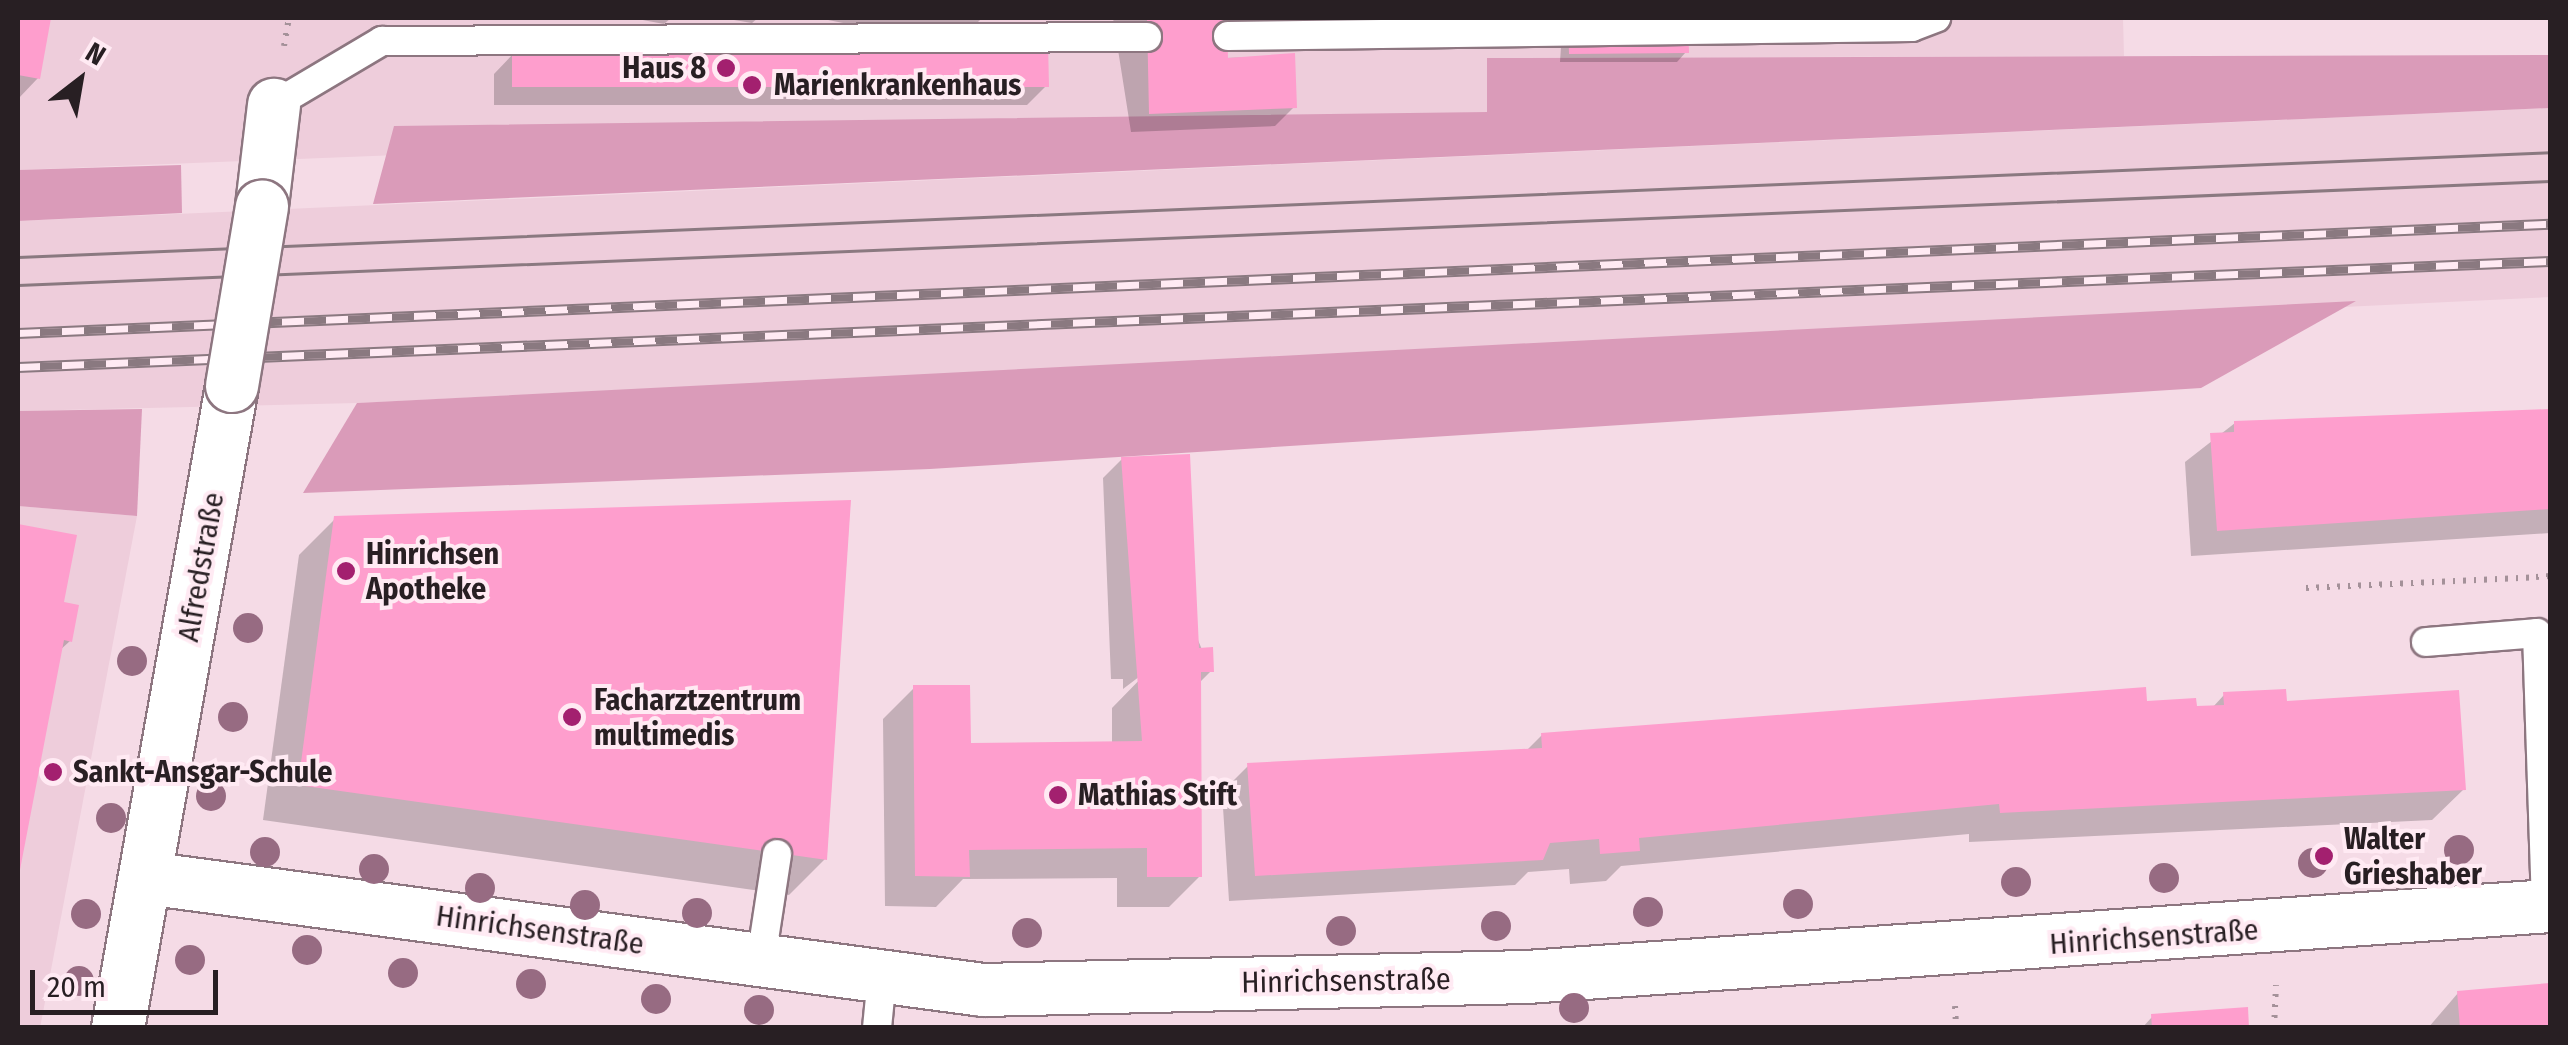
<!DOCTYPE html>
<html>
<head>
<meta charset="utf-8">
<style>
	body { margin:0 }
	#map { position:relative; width:2568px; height:1045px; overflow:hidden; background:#f5dbe6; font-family:"Fira Sans Condensed",sans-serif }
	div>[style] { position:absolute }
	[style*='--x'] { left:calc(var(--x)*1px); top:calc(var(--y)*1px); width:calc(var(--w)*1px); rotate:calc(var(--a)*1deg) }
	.built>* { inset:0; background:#eecddb }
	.green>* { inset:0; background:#da9bb9 }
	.shadow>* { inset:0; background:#0003 }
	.building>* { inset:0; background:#fe9ecd }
	.path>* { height:6px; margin-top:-3px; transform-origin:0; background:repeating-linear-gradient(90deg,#a49199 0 2.5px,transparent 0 10.5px) }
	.roads { filter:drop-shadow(2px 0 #8d7680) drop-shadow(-2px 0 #8d7680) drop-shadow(0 2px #8d7680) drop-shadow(0 -2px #8d7680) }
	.service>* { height:28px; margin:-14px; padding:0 14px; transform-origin:14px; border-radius:14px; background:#fff }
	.minor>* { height:52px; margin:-26px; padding:0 26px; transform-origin:26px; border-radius:26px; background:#fff }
	.tram>* { height:2.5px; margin:-1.25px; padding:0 1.25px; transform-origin:1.25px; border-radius:1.25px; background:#8a7980 }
	.rail>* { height:11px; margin-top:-5.5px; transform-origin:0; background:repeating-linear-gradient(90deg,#ffeaf3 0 22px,#8a7980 0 44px); box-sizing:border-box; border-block:2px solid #8a7980 }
	.bridges { filter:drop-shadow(2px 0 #8d7680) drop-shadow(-2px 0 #8d7680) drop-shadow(0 2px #8d7680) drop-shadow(0 -2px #8d7680) }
	.minor-bridge>* { height:52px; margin:-26px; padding:0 26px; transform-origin:26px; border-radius:26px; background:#fff }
	.trees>* { width:30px; height:30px; margin:-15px; border-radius:50%; background:#976b82 }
	.dots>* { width:28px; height:28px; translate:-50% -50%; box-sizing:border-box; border:5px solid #ffeaf3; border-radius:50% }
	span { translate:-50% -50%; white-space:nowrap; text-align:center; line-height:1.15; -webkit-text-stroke:8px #ffeaf3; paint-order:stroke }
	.poi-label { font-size:30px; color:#281f23; font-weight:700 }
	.right { translate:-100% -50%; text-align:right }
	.left { translate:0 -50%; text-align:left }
	.street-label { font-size:30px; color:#281f23 }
	.frame { position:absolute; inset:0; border:20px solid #281f23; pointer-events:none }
	.north { position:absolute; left:30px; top:30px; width:100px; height:100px; -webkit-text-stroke:8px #ffeaf3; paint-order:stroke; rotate:31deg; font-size:28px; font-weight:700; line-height:40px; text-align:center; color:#281f23 }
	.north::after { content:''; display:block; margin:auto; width:35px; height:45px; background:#281f23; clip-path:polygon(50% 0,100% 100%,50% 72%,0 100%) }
	.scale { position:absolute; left:30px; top:970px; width:188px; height:45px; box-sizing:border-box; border:5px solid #281f23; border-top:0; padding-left:12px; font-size:30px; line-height:35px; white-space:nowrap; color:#281f23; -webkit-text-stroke:8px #ffeaf3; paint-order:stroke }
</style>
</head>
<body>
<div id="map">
	<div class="built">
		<div style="clip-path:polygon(18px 18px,2123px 18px,2124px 56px,1488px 58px,1487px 112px,18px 170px)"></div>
		<div style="clip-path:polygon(2550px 108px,2550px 297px,357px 403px,18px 411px,18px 221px)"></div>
		<div style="clip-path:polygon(18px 506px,137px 516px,40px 1028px,18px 1027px)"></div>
	</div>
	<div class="green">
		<div style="clip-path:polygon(2550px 55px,2550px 108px,373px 204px,394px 126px,1487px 112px,1487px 58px)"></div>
		<div style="clip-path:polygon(181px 165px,182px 213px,18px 221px,18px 170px)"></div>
		<div style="clip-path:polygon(2356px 301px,2201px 388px,930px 469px,303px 493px,357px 403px)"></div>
		<div style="clip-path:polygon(142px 409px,137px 516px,18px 506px,18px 411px)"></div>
	</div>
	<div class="shadow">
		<div style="clip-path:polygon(18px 18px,49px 18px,38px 78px,18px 99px)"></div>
		<div style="clip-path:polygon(632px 18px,671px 18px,664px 24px)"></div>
		<div style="clip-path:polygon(722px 18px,758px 18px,752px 23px)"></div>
		<div style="clip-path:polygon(818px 18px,982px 18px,954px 46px,1046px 86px,1027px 105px,494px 105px,494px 74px,513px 54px,949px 44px)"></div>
		<div style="clip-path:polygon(1113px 18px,1237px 18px,1225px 30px,1225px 58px,1292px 56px,1294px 107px,1275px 126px,1131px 132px)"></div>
		<div style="clip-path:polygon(1686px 18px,1686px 52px,1677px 62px,1560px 62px,1563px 18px)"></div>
		<div style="clip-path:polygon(2550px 410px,2550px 533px,2191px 556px,2185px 462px,2235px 423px)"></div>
		<div style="clip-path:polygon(1122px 459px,1211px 671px,1198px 684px,1200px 876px,1169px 907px,1117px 907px,1117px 878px,963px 879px,936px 907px,885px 906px,883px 719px,914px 688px,968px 745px,1112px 744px,1112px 708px,1152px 667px,1123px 689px,1123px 679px,1111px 679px,1103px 478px)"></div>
		<div style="clip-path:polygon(335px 519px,825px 859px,789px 895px,263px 820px,299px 555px)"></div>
		<div style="clip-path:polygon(18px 527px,74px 537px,61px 604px,70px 641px,59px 651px,18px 871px)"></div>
		<div style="clip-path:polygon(2224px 695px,2284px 704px,2464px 789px,2432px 820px,1969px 842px,1969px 834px,1621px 866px,1606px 881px,1570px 884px,1569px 869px,1528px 872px,1515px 885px,1229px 901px,1222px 792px,1248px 766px,1526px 751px,1542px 735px,2212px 708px)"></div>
		<div style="clip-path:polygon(2550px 986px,2550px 1028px,2428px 1028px,2458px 993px)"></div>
		<div style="clip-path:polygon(2152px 1017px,2247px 1028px,2142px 1028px)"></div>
	</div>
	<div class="building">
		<div style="clip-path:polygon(18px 18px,51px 18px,40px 79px,18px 75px)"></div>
		<div style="clip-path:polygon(1147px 18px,1227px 18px,1228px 58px,1295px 53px,1297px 108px,1149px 114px)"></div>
		<div style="clip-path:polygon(1568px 18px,1688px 18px,1689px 53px,1569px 54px)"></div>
		<div style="clip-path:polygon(1048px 42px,1049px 87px,512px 87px,512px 52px)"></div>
		<div style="clip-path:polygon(2550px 409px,2550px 509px,2217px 531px,2210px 433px,2234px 432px,2234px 421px)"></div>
		<div style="clip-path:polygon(1190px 454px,1199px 648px,1213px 647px,1214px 672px,1201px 672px,1202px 877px,1147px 877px,1147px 848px,969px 850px,970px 877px,915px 876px,913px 685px,970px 685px,971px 743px,1142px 741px,1121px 457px)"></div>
		<div style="clip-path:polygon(851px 500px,827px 860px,298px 785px,334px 516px)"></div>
		<div style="clip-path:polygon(18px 524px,77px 535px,64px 602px,79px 605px,72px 642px,64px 640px,19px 875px)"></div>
		<div style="clip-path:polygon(2146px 687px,2147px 701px,2196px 698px,2197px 706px,2224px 705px,2223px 692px,2286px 689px,2287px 701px,2459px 690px,2466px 790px,2000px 813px,1999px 804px,1639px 838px,1640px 851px,1600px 854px,1599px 839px,1550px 843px,1543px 860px,1255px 876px,1247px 763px,1542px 748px,1541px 733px)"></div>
		<div style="clip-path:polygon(2550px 983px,2550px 1028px,2460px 1028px,2457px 991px)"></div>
		<div style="clip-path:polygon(2248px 1007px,2249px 1028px,2152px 1028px,2151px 1014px)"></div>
	</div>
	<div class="path">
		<div style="--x:284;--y:46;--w:28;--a:-80"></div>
		<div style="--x:2536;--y:577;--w:14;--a:-4"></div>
		<div style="--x:2306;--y:588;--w:230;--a:-2.7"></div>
		<div style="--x:1955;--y:1006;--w:22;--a:87"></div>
		<div style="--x:2274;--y:1028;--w:43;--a:-87.3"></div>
	</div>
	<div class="roads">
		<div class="service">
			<div style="--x:1228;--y:36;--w:684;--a:-0.75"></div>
			<div style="--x:1912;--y:27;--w:26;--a:-21"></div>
			<div style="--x:274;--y:105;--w:126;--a:-30.7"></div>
			<div style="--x:382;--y:41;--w:765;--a:-0.3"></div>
			<div style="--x:2426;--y:642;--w:111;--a:-4.6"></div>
			<div style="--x:2537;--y:633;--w:274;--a:88.1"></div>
			<div style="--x:761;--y:959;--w:106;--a:-81.3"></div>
			<div style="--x:877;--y:1028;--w:51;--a:-84.4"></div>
		</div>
		<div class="minor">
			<div style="--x:262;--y:206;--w:102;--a:-83.2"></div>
			<div style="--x:146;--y:878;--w:844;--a:7.62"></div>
			<div style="--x:983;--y:990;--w:544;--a:-1.37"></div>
			<div style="--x:1527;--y:977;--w:1025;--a:-3.97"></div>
			<div style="--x:118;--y:1028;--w:652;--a:-79.93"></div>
		</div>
	</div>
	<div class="tram">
		<div style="--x:18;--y:257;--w:2534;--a:-2.37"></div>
		<div style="--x:18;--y:285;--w:2534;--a:-2.35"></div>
	</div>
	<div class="rail">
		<div style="--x:18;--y:333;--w:2534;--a:-2.47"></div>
		<div style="--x:18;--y:367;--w:2534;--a:-2.4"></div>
	</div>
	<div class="bridges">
		<div class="minor-bridge">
			<div style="--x:232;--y:386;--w:182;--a:-80.5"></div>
		</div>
	</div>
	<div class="trees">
		<div style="left:248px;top:628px"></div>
		<div style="left:132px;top:661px"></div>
		<div style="left:233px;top:717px"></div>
		<div style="left:211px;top:796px"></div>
		<div style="left:111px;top:818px"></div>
		<div style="left:2459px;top:850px"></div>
		<div style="left:265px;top:852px"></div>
		<div style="left:2313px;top:863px"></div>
		<div style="left:374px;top:869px"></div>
		<div style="left:2164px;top:878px"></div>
		<div style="left:2016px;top:882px"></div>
		<div style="left:480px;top:888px"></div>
		<div style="left:1798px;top:904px"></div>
		<div style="left:585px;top:905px"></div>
		<div style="left:1648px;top:912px"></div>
		<div style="left:697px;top:913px"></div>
		<div style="left:86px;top:914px"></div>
		<div style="left:1496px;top:926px"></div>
		<div style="left:1341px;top:931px"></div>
		<div style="left:1027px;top:933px"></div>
		<div style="left:307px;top:950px"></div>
		<div style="left:190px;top:960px"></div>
		<div style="left:403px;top:973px"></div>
		<div style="left:79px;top:981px"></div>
		<div style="left:531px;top:984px"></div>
		<div style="left:656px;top:999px"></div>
		<div style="left:1574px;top:1008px"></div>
		<div style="left:759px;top:1010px"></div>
	</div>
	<div class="dots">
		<div style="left:726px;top:68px;background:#a3206f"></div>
		<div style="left:752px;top:85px;background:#a3206f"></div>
		<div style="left:346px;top:571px;background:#a3206f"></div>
		<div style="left:572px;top:717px;background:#a3206f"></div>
		<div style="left:53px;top:772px;background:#a3206f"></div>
		<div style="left:1058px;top:795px;background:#a3206f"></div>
		<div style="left:2324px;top:856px;background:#a3206f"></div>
	</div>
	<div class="poi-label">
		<span class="right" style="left:706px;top:68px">Haus 8</span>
		<span class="left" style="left:774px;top:85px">Marienkrankenhaus</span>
		<span class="left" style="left:366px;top:571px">Hinrichsen<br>Apotheke</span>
		<span class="left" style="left:594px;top:717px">Facharztzentrum<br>multimedis</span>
		<span class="left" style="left:73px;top:772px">Sankt-Ansgar-Schule</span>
		<span class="left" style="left:1078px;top:795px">Mathias Stift</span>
		<span class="left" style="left:2344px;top:856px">Walter<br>Grieshaber</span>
	</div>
	<div class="street-label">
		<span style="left:201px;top:567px;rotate:-80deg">Alfredstraße</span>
		<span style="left:540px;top:930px;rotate:8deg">Hinrichsenstraße</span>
		<span style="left:2154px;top:937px;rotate:-4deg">Hinrichsenstraße</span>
		<span style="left:1346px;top:981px;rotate:-1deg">Hinrichsenstraße</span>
	</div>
	<div class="frame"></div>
	<div class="north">N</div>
	<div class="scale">20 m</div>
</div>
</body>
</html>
